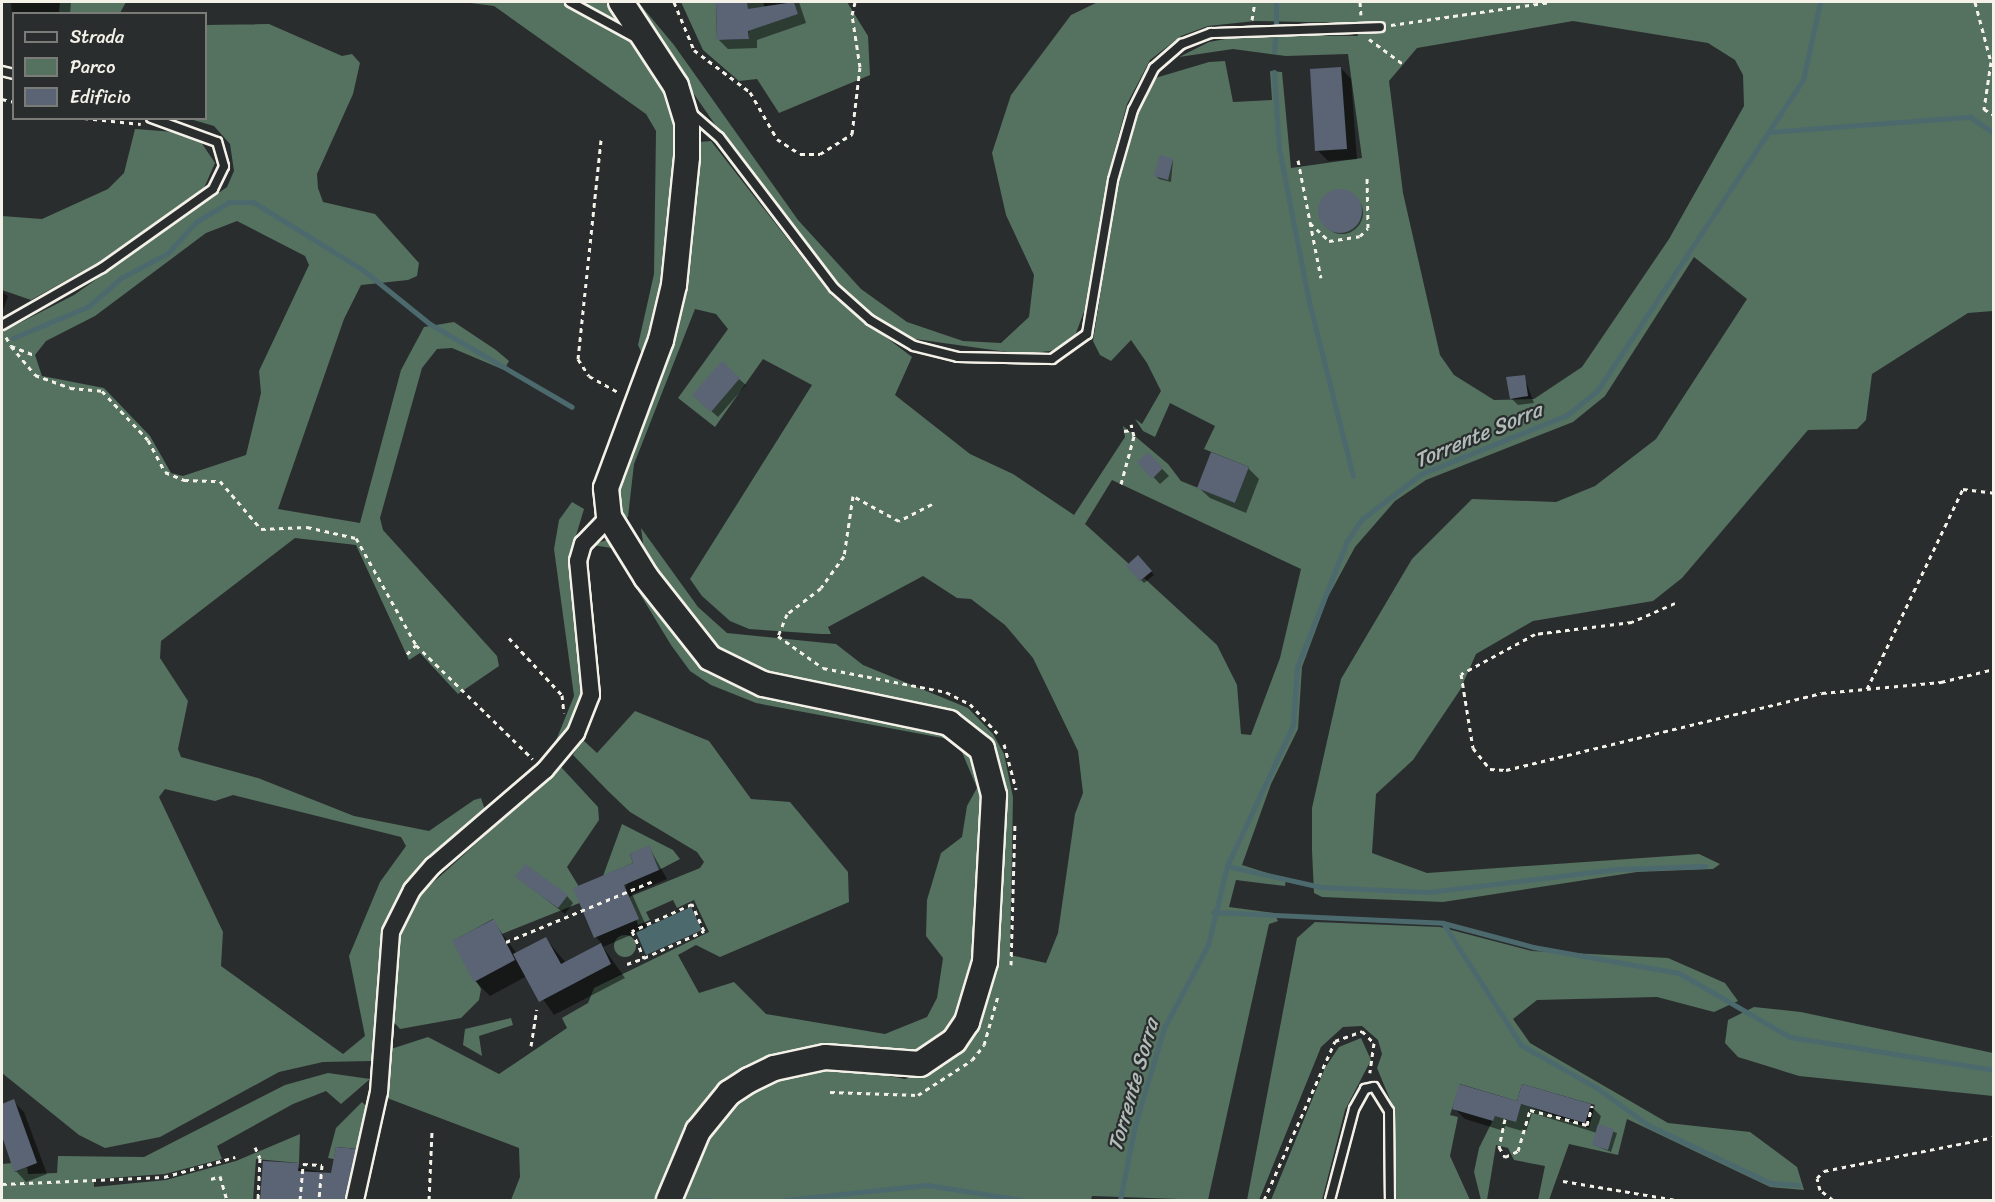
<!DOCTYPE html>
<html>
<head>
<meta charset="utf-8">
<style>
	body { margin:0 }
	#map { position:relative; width:1995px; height:1202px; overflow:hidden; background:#2a2d2e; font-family:Sriracha,sans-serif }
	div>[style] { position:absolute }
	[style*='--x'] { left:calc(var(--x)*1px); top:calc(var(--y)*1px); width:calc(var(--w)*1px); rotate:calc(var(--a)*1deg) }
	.green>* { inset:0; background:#557160 }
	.round { border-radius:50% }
	.water>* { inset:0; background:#4c6a6e }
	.shadow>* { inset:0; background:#0007 }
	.stream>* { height:5px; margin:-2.5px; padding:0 2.5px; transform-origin:2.5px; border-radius:2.5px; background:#4c6a6e }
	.building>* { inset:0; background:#5a6475 }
	.path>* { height:3px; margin-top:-1.5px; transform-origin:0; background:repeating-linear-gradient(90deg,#f4f1e8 0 4.5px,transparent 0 9px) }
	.roads { filter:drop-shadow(2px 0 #f4f1e8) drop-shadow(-2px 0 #f4f1e8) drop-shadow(0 2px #f4f1e8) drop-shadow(0 -2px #f4f1e8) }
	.lane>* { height:8px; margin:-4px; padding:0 4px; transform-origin:4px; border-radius:4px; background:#2a2d2e }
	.street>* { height:16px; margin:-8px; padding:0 8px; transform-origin:8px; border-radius:8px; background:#2a2d2e }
	.secondary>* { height:24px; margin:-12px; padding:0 12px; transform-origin:12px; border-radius:12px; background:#2a2d2e }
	span { translate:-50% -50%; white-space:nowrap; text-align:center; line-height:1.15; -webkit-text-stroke:4.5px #2a2d2e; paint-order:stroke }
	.water-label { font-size:21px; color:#b1bbb7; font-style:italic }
	.frame { position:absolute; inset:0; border:3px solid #f4f1e8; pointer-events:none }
	.legend { position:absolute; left:12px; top:12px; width:195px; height:108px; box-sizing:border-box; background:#2a2d2e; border:2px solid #7b7b78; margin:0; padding:8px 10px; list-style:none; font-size:18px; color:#f4f1e8 }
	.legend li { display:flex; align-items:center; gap:12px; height:30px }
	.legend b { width:30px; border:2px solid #7b7b78 }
</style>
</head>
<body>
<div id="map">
	<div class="green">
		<div style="clip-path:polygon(60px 2px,126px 2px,120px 13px,59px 13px)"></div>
		<div style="clip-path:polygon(463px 2px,610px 2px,668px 89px,675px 124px,671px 229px,652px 343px,643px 356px,638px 345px,654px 274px,656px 131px,646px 114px,494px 6px)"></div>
		<div style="clip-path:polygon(evenodd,630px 2px,638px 2px,674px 45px,798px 220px,861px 289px,907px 322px,963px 341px,1001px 343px,1029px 317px,1034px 275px,1006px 215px,992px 153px,1011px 95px,1071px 15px,1098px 2px,1993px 2px,1993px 311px,1968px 313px,1872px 374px,1866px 420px,1857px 429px,1808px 430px,1682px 578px,1653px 601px,1533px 621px,1476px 654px,1460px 690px,1413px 760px,1376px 794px,1372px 853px,1427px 873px,1699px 854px,1720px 864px,1713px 869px,1637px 872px,1443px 902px,1322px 897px,1314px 893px,1312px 851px,1312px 808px,1341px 679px,1412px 559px,1472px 499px,1556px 502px,1595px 486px,1656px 439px,1747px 299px,1694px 257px,1605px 396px,1573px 422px,1426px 480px,1395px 501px,1355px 547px,1328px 597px,1302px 667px,1298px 729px,1271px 784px,1242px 865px,1286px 879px,1285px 886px,1236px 880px,1229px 907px,1274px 913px,1278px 921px,1269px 924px,1208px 1200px,1092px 1196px,1091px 1200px,677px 1200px,716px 1118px,752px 1088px,799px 1070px,845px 1068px,905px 1079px,945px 1065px,963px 1048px,997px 952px,1003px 797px,984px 737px,955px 714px,772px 675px,717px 653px,646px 564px,641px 528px,698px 607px,727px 633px,836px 644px,863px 665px,968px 708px,993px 734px,1004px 754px,1013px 797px,1010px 955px,1046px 963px,1058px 933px,1075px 814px,1083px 793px,1078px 751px,1033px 658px,1005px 625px,971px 599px,957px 598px,923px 576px,828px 627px,831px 634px,821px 634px,749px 629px,730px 621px,702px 596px,690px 579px,812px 385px,763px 359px,715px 427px,678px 398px,728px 329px,716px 314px,695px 309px,634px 464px,628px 517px,622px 520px,615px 497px,687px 282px,699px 142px,711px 141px,832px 296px,912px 357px,895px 395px,970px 454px,1013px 474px,1074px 515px,1125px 437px,1123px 426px,1168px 464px,1181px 481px,1235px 503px,1249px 467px,1204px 449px,1215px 426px,1170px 403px,1155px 437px,1143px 431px,1135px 419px,1142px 424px,1161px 391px,1147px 363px,1131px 340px,1111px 361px,1100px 355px,1093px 341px,1118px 182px,1136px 112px,1152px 79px,1209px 62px,1225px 61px,1233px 102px,1272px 100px,1270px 71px,1282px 72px,1291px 168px,1362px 158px,1348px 54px,1286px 56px,1233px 49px,1179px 57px,1209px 42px,1247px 35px,1358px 36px,1353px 23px,1255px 21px,1208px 26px,1181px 36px,1150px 60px,1127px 104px,1108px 175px,1085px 309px,1073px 341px,1050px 351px,1022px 354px,915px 339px,872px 315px,837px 285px,721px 133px,630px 2px,1573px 21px,1708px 43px,1735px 60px,1743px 75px,1744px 106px,1669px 239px,1582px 367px,1534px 399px,1494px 400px,1454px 375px,1440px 355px,1403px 193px,1389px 81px,1417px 48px,1573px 21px,630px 2px,1112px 480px,1301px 569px,1280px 658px,1251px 735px,1241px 734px,1237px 685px,1217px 645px,1144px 578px,1140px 581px,1129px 564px,1085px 524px,1112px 480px)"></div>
		<div style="clip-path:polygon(681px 2px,716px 2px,717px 40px,749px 39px,747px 2px,763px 2px,770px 23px,798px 14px,794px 2px,847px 2px,868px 36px,870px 75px,779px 113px,757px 79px,739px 81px,703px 50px)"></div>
		<div style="clip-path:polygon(evenodd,269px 24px,342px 56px,352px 54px,360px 63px,353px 94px,317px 174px,318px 188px,323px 202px,375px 214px,419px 263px,417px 276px,408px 280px,361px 285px,344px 319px,278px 509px,360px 523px,401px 370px,424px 327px,454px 322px,496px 350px,509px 361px,504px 370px,452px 348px,437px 349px,422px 368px,380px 518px,383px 530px,497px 656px,499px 666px,458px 694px,420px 653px,409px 660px,356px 545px,295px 538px,161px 641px,160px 658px,188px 701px,178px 749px,181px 757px,258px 778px,354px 816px,429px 831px,474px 800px,481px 798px,485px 810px,425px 866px,394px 905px,384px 929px,378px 971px,372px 1061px,323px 1062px,279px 1072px,160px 1137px,105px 1148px,79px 1135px,2px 1073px,2px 332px,74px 295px,227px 187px,234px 171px,230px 144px,214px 126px,190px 119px,206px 118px,206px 25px,269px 24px,237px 221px,305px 256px,309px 265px,259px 371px,261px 393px,246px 455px,183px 476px,171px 473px,150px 436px,104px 388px,42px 376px,35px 355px,46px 341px,95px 316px,206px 233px,237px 221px,269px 24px,165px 789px,215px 801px,233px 795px,401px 837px,406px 846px,380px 882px,349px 956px,365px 1036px,343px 1054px,221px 966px,223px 932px,159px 797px,165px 789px)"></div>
		<div style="clip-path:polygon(135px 129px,175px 132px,201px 142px,215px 163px,204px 188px,99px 262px,31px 300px,2px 290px,2px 216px,42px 219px,108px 189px,124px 173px)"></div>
		<div style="clip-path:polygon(572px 502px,584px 509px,569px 559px,583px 702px,570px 730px,553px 748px,574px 696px,554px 549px,559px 520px)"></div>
		<div style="clip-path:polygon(609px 539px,705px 664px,924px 722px,972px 751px,983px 780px,982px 907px,969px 993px,947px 1037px,917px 1057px,826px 1049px,693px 1124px,667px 1172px,660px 1200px,511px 1200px,520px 1177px,519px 1148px,387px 1098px,391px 1049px,428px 1037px,499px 1074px,567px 1028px,562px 1018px,588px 1003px,594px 988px,709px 932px,694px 900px,677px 908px,673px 900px,646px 912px,650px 920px,638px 925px,629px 897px,700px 868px,704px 862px,697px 852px,630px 812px,608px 791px,573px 755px,582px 739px,597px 753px,635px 711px,709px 741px,751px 799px,790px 802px,848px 872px,849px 902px,720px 957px,696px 945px,678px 955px,699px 993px,734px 982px,766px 1014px,885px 1034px,927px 1017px,937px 998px,943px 958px,926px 936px,927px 900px,941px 853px,962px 837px,967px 806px,977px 788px,959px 745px,948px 739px,756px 703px,711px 685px,690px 671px,671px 645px,612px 548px,592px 545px)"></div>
		<div style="clip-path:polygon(561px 767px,598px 807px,599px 820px,567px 867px,587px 900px,502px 934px,493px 919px,453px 941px,481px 989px,479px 1000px,461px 1018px,400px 1029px,391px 1019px,397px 942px,416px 898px)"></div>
		<div style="clip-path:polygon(622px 824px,673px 850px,680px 859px,659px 870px,649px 846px,630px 854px,633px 863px,603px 876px)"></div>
		<div style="clip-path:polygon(1315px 922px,1440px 927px,1532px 951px,1668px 958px,1725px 983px,1738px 1001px,1714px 1012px,1657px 997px,1537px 1000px,1513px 1019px,1530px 1043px,1668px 1123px,1750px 1132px,1797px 1167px,1804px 1190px,1770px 1187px,1627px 1119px,1618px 1155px,1569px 1144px,1549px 1200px,1538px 1200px,1545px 1166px,1514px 1160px,1508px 1148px,1496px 1145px,1487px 1200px,1481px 1200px,1474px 1172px,1479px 1148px,1495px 1116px,1521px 1104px,1589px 1128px,1595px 1105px,1522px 1084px,1517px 1101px,1460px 1084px,1450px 1115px,1458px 1117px,1450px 1156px,1470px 1200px,1394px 1200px,1394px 1109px,1377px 1068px,1382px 1054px,1378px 1040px,1362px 1026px,1343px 1027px,1321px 1047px,1259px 1200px,1247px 1200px,1297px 938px)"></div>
		<div class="round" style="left:614px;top:935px;width:22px;height:22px"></div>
		<div style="clip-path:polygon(1754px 1007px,1801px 1012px,1993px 1053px,1993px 1096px,1799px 1076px,1738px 1057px,1725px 1043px,1728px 1020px)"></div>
		<div style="clip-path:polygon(511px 1018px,513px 1025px,479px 1036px,482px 1056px,463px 1045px,465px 1029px)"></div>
		<div style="clip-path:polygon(1361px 1038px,1371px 1060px,1345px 1110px,1322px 1200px,1271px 1200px,1325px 1068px,1339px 1047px)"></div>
		<div style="clip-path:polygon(328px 1073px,370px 1079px,341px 1104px,326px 1091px,293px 1104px,217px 1146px,222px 1159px,165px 1174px,94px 1179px,94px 1187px,166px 1180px,236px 1161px,300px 1134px,299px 1163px,256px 1159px,253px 1200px,2px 1200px,2px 1164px,12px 1163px,15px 1172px,27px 1167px,28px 1174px,57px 1173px,58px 1156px,144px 1157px,285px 1085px)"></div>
		<div style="clip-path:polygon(362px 1102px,369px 1109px,359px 1149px,336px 1147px,334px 1159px,328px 1158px,336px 1128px)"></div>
	</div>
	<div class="water">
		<div style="clip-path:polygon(691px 907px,702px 930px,646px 955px,636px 932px)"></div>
	</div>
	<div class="shadow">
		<div style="clip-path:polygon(11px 2px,71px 2px,70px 14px,14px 14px,14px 47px)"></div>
		<div style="clip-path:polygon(717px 2px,799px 2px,806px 23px,757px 40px,757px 48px,728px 49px,718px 39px)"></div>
		<div style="clip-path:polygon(1341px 68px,1351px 79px,1357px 159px,1328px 161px,1317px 150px)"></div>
		<div style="clip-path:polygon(1173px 160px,1171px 182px,1159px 179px,1156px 176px)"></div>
		<div class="round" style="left:1321px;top:192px;width:42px;height:42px"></div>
		<div style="clip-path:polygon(2px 292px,8px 296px,3px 310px,2px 309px)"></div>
		<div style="clip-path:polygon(1524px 376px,1534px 403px,1518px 405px,1511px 398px)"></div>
		<div style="clip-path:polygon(739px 379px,746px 385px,718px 417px,701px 402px)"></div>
		<div style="clip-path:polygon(1148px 454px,1169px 476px,1160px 484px,1139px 462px)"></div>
		<div style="clip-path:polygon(1248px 468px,1259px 479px,1246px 513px,1210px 498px,1199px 488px)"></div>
		<div style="clip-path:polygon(1138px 557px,1154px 575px,1144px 583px,1128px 566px)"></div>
		<div style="clip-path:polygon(649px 847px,667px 879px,632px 894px,647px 928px,603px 947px,625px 978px,554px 1015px,527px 976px,490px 996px,475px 981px,454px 941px,493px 921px,517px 954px,546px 939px,566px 963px,602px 944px,596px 937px)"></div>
		<div style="clip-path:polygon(517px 877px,567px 896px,573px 903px,565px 914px)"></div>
		<div style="clip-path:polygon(13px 1101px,24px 1112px,47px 1174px,26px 1182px,16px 1171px,2px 1132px,2px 1106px)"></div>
		<div style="clip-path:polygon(1518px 1103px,1590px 1105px,1601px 1116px,1598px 1126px,1617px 1133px,1611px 1152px,1594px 1145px,1597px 1133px,1532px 1113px,1526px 1132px,1505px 1126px,1504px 1131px,1465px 1119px,1454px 1108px)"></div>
		<div style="clip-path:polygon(355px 1150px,365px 1161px,358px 1200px,262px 1200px,264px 1162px,332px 1174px)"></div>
	</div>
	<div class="stream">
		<div style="--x:1276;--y:24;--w:22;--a:-90"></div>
		<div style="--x:1274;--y:51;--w:12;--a:-85"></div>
		<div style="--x:1274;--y:72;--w:77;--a:86.3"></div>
		<div style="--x:1279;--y:149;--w:156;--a:78.9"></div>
		<div style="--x:1309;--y:302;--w:179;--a:75.8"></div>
		<div style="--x:1769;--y:132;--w:202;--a:-4.3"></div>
		<div style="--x:1970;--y:117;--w:29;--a:34"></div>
		<div style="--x:13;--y:338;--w:82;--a:-22.8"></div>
		<div style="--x:89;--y:306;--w:43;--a:-41.2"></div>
		<div style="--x:121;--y:278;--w:53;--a:-28"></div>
		<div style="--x:168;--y:253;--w:42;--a:-47.9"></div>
		<div style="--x:196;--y:222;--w:39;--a:-31"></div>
		<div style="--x:229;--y:202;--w:24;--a:0"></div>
		<div style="--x:253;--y:202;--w:129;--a:31.7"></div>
		<div style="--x:363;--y:270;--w:86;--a:38.9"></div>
		<div style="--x:430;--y:324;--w:164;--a:30.3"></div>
		<div style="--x:1227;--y:866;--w:96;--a:12.6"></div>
		<div style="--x:1321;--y:887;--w:107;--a:2.7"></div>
		<div style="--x:1428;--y:892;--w:191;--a:-6.9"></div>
		<div style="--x:1618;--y:869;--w:87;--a:-2"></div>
		<div style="--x:1213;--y:912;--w:230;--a:2.7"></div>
		<div style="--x:1443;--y:923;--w:93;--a:14.9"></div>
		<div style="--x:1533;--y:947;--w:148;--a:10.1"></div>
		<div style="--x:1679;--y:973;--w:128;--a:30"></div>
		<div style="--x:1790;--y:1037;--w:207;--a:9.2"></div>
		<div style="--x:1443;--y:923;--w:145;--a:57.4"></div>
		<div style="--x:1521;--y:1045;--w:87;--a:29.5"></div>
		<div style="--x:1597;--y:1088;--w:63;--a:36"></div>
		<div style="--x:1648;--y:1125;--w:135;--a:25.4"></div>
		<div style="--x:1770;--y:1183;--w:28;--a:4"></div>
		<div style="--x:686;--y:1200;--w:23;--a:0"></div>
		<div style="--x:785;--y:1200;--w:143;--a:-6"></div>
		<div style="--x:927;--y:1185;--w:96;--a:9"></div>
		<div style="--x:1120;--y:1200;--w:76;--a:-78.7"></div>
		<div style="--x:1135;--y:1125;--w:101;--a:-73.4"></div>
		<div style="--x:1164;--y:1028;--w:94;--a:-62.1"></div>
		<div style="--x:1208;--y:945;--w:81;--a:-76.5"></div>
		<div style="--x:1227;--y:866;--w:156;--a:-64.9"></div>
		<div style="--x:1293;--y:725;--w:58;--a:-86.1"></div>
		<div style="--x:1297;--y:667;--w:136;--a:-68.4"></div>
		<div style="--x:1347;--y:541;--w:27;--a:-56"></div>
		<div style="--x:1362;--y:519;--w:74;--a:-37.3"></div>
		<div style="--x:1421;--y:474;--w:157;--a:-22"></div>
		<div style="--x:1567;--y:415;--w:38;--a:-39"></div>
		<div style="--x:1597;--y:391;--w:373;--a:-56.5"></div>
		<div style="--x:1803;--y:80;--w:80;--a:-77.7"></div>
	</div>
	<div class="building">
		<div style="clip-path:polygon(716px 2px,747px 2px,748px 9px,794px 2px,798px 14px,748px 31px,749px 39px,717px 40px)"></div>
		<div style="clip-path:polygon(1341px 67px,1347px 149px,1315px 151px,1310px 69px)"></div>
		<div style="clip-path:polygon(1160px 155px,1173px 159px,1168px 180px,1154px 176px)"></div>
		<div class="round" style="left:1318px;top:189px;width:44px;height:44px"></div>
		<div style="clip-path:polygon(722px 361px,740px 378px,711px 412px,692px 395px)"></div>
		<div style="clip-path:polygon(1525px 375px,1528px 396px,1510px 399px,1506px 377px)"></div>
		<div style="clip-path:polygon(1148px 452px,1163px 468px,1152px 479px,1137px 462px)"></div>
		<div style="clip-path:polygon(1211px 452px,1249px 467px,1235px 503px,1197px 488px)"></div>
		<div style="clip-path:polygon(1138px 555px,1152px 571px,1140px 581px,1126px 566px)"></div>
		<div style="clip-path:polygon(649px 845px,659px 870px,624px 885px,639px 919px,594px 938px,573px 888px,633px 863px,630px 854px)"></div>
		<div style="clip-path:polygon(525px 864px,568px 895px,558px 908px,515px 877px)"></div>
		<div style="clip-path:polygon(494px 919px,515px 960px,474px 982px,452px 941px)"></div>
		<div style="clip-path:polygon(546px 937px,561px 964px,601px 943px,611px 964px,539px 1002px,513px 954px)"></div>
		<div style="clip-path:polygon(1459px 1084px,1517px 1101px,1522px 1084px,1591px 1104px,1585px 1123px,1521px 1104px,1516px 1122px,1495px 1116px,1493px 1121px,1452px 1109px)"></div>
		<div style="clip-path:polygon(14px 1099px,37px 1163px,14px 1172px,2px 1136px,2px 1104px)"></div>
		<div style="clip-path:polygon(1598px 1124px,1614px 1129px,1608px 1150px,1592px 1145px)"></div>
		<div style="clip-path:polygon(336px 1147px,356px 1149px,345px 1200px,260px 1200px,263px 1161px,299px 1163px,298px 1171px,331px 1173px)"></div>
	</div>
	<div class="path">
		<div style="--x:674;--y:2;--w:52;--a:67.4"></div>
		<div style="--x:694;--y:50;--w:70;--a:36.9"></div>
		<div style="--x:750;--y:92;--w:54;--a:60.1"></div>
		<div style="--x:777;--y:139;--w:27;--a:33"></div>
		<div style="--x:800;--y:154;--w:20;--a:0"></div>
		<div style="--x:820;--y:154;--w:38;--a:-32"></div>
		<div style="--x:852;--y:134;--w:67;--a:-83.2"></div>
		<div style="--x:860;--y:67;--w:53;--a:-98.7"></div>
		<div style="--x:852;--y:15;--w:13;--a:-77"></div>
		<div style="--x:1360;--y:2;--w:13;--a:86"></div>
		<div style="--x:1975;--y:2;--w:62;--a:75.1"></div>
		<div style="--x:1991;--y:62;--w:48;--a:98.5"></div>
		<div style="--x:1984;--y:109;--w:12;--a:31"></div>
		<div style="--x:1252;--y:20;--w:18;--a:-81"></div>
		<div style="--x:1391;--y:25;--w:162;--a:-8.2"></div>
		<div style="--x:1369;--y:39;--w:42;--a:36.3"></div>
		<div style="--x:2;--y:99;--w:12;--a:14"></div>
		<div style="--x:84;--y:118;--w:57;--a:6"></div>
		<div style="--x:601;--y:140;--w:220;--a:96"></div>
		<div style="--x:578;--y:359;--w:20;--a:57"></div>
		<div style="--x:589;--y:376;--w:35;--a:29"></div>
		<div style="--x:1298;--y:160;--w:120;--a:79"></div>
		<div style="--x:1310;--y:223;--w:26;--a:43"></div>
		<div style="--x:1329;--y:241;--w:31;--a:-9"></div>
		<div style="--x:1360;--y:236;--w:11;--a:-45"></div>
		<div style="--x:1368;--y:228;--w:50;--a:-91.1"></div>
		<div style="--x:6;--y:337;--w:10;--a:61"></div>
		<div style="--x:11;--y:346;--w:26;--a:21"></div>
		<div style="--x:11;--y:346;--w:38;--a:50"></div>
		<div style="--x:35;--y:375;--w:37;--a:20"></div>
		<div style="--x:70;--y:388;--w:32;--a:5"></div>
		<div style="--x:102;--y:391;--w:67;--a:46.8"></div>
		<div style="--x:148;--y:440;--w:36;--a:62"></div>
		<div style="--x:165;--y:472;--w:21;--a:23"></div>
		<div style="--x:184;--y:480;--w:36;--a:2"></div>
		<div style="--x:220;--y:481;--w:63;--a:49.5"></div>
		<div style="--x:261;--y:529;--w:46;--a:-2.5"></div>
		<div style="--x:307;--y:527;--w:50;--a:12.7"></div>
		<div style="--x:356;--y:538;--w:123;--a:60.7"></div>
		<div style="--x:416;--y:645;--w:163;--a:44.3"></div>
		<div style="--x:1124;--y:431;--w:8;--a:-7"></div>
		<div style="--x:1121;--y:484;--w:50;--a:-74.8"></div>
		<div style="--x:1134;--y:436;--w:12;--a:-104"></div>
		<div style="--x:932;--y:504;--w:37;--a:153"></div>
		<div style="--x:899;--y:521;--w:52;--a:-151.5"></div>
		<div style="--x:853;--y:496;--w:61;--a:98.5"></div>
		<div style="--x:844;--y:556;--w:39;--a:126"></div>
		<div style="--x:821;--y:588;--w:43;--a:142.6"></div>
		<div style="--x:787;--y:614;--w:24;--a:112"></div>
		<div style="--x:778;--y:636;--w:55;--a:35.4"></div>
		<div style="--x:823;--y:668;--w:125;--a:11"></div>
		<div style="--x:946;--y:692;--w:27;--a:27"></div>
		<div style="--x:970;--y:704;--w:40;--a:47"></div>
		<div style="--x:1675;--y:603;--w:47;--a:156.2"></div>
		<div style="--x:1632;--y:622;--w:98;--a:172.9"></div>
		<div style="--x:1535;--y:634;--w:84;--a:151.6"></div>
		<div style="--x:1461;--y:674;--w:75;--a:80.8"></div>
		<div style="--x:1473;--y:748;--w:27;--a:51"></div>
		<div style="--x:1490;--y:769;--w:16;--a:4"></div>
		<div style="--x:1506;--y:770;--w:325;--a:-13.7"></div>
		<div style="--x:1822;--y:693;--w:120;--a:-5.3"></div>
		<div style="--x:1941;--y:682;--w:55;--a:-13.8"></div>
		<div style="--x:509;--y:638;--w:78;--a:47.1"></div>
		<div style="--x:562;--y:695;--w:18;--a:84"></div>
		<div style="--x:407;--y:654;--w:13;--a:-45"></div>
		<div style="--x:1867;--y:689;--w:222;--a:-64.4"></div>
		<div style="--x:1963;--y:489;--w:31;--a:7"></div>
		<div style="--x:1004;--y:744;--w:47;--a:75.1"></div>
		<div style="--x:506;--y:942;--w:159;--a:-22.5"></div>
		<div style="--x:627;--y:964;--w:18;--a:-19"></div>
		<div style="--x:644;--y:958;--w:66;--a:-24.2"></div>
		<div style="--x:704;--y:931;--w:30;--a:-114"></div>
		<div style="--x:692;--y:904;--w:66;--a:155.8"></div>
		<div style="--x:632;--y:931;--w:30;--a:66"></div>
		<div style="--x:1011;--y:965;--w:143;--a:-88.4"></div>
		<div style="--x:531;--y:1046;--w:37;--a:-81"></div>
		<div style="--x:830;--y:1092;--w:88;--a:2"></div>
		<div style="--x:918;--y:1095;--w:64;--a:-32.9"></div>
		<div style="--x:972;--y:1060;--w:19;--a:-51"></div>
		<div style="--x:984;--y:1045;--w:51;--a:-74.1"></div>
		<div style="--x:1505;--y:1119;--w:29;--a:102"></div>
		<div style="--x:1499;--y:1147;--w:12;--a:59"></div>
		<div style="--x:1505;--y:1157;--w:14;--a:-25"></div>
		<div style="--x:1518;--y:1151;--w:43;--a:-73.7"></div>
		<div style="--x:1530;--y:1110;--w:59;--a:14.7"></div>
		<div style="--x:1587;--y:1125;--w:20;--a:-75"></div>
		<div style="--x:255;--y:1147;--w:12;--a:66"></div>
		<div style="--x:260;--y:1158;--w:42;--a:92.7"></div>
		<div style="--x:211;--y:1179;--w:9;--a:-18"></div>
		<div style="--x:220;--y:1176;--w:25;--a:74"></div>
		<div style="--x:1563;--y:1181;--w:116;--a:9.5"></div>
		<div style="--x:2;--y:1184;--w:162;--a:-2.5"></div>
		<div style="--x:164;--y:1177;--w:74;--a:-15.7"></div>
		<div style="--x:300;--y:1200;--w:36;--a:-85"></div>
		<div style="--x:303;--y:1164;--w:19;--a:3"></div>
		<div style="--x:322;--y:1165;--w:35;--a:95"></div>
		<div style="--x:429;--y:1200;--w:70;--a:-87.5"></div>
		<div style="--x:1100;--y:1200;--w:1;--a:0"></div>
		<div style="--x:1264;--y:1200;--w:174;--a:-65.9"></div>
		<div style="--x:1335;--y:1041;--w:29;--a:-20"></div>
		<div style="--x:1362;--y:1031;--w:17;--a:45"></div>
		<div style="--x:1374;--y:1043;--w:30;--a:98"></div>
		<div style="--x:1833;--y:1200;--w:16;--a:-142"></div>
		<div style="--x:1820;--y:1190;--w:12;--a:-104"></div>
		<div style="--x:1817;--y:1178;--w:10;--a:-45"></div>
		<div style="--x:1824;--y:1171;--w:173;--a:-11.3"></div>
	</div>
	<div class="roads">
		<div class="lane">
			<div style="--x:570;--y:2;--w:75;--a:28.6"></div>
			<div style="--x:2;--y:71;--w:12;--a:14"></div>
			<div style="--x:690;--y:112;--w:38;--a:41"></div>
			<div style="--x:719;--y:137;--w:190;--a:52.7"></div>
			<div style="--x:834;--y:288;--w:48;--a:41.6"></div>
			<div style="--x:870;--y:320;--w:51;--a:30.6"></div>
			<div style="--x:914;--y:346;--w:45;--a:14"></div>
			<div style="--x:958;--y:357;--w:94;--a:1.2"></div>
			<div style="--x:1052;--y:359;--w:43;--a:-35.5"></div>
			<div style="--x:1087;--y:334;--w:156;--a:-80.4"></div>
			<div style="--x:1113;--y:180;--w:73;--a:-74.1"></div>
			<div style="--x:1133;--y:110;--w:47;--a:-63.4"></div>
			<div style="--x:1154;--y:68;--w:37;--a:-41"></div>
			<div style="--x:1182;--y:44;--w:31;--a:-21"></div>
			<div style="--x:1211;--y:33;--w:169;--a:-2"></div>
			<div style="--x:2;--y:325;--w:115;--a:-29.7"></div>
			<div style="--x:102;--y:268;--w:136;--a:-35.4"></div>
			<div style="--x:213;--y:189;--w:25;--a:-64"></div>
			<div style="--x:224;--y:166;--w:25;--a:-106"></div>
			<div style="--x:217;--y:142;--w:70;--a:-160"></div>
			<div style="--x:1330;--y:1200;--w:94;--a:-75.2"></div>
			<div style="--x:1354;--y:1109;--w:23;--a:-61"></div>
			<div style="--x:1365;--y:1089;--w:9;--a:-13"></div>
			<div style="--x:1374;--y:1087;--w:28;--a:58"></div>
			<div style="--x:1389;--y:1111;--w:89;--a:89.4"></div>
		</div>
		<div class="street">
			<div style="--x:355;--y:1200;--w:111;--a:-77.5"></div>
			<div style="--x:379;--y:1092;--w:160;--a:-85.7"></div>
			<div style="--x:391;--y:932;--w:47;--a:-63.4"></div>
			<div style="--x:412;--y:890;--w:32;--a:-49"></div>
			<div style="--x:433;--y:866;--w:148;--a:-40.6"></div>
			<div style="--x:545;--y:770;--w:48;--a:-50"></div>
			<div style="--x:576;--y:733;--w:41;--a:-68.5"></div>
			<div style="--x:591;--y:695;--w:135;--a:-95.5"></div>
			<div style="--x:578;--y:561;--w:18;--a:-74"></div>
			<div style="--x:583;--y:544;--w:37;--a:-46"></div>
		</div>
		<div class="secondary">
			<div style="--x:621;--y:2;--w:100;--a:56.8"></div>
			<div style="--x:676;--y:86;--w:38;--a:73"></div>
			<div style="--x:687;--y:122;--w:35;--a:90"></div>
			<div style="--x:687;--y:157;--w:129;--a:95.8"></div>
			<div style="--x:674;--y:285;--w:57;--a:103.3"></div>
			<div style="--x:661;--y:340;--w:158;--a:110.4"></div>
			<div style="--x:606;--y:488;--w:29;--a:84"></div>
			<div style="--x:609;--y:517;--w:70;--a:58.3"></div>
			<div style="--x:646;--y:577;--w:103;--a:51.7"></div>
			<div style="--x:710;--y:658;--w:59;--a:26.1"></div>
			<div style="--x:763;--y:684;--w:190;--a:11.8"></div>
			<div style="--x:949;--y:723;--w:42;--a:38.2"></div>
			<div style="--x:982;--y:749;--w:48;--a:75.4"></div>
			<div style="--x:994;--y:795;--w:167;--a:93.1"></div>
			<div style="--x:985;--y:962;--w:63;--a:106.7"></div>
			<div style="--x:967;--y:1022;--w:23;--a:124"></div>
			<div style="--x:954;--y:1041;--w:41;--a:145.9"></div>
			<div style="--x:920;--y:1064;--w:95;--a:-175.8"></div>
			<div style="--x:825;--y:1057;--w:52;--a:167.8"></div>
			<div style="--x:774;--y:1068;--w:28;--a:154"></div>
			<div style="--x:749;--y:1080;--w:24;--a:147"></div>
			<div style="--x:729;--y:1093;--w:49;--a:129.2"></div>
			<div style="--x:698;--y:1131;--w:75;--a:112.8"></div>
		</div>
	</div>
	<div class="water-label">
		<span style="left:1478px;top:435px;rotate:-23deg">Torrente Sorra</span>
		<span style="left:1133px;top:1085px;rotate:-74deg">Torrente Sorra</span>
	</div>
	<div class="frame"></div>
	<ul class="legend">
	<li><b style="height:8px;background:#2a2d2e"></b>Strada</li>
	<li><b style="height:16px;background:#557160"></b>Parco</li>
	<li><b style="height:16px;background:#5a6475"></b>Edificio</li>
	</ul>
</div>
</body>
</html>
